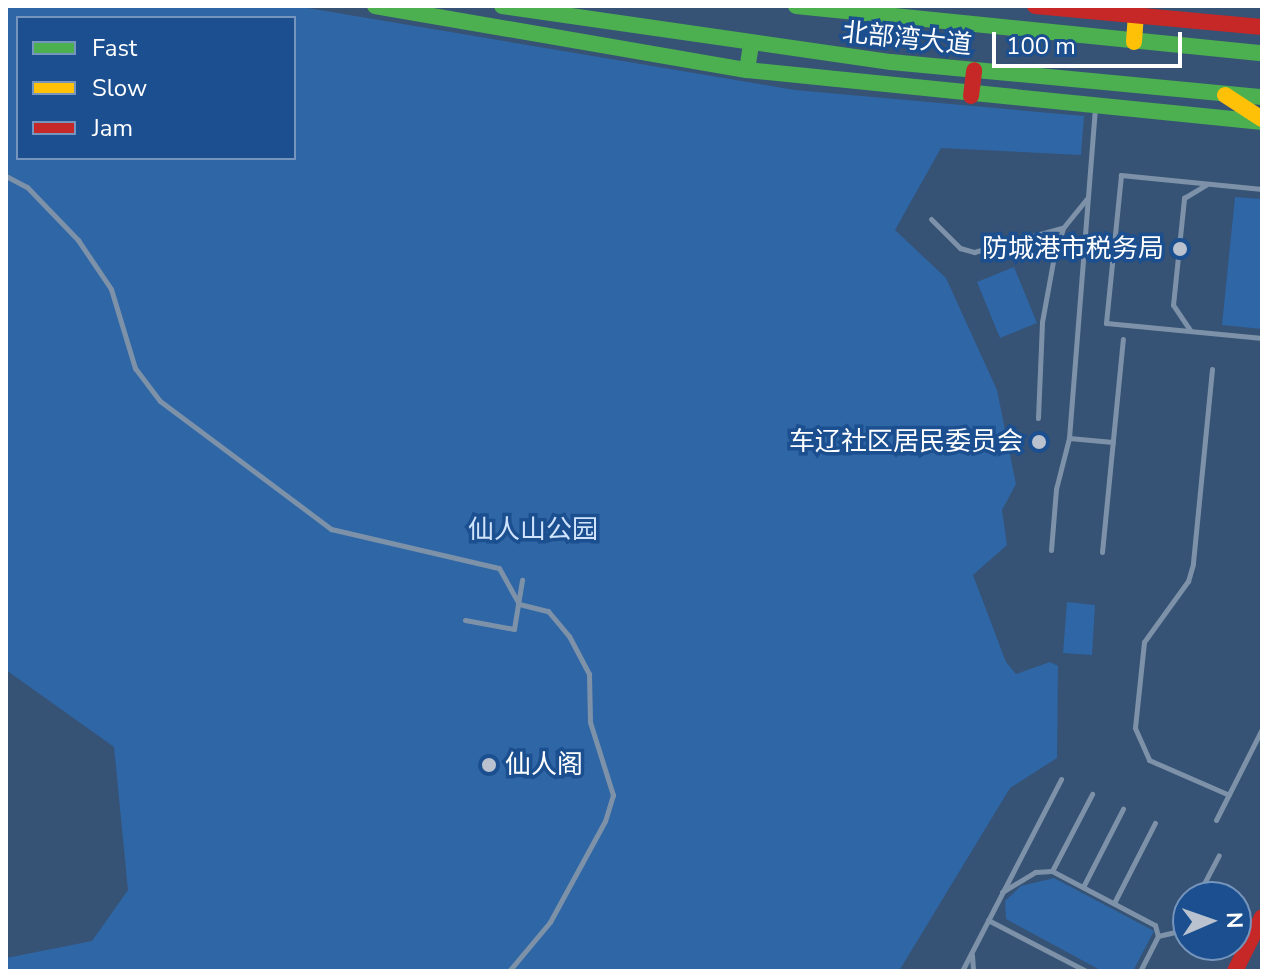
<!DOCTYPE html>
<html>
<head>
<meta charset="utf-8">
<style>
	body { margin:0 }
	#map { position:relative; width:1268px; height:977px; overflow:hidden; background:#365274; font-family:"Nunito Sans","Noto Sans SC",sans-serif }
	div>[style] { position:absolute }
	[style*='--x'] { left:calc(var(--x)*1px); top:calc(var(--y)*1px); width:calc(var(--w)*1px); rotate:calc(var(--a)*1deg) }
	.green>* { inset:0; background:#2f66a5 }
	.lane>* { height:5px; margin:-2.5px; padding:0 2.5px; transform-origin:2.5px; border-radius:2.5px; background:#7d92a8 }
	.fast>* { height:16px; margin:-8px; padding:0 8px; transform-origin:8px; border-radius:8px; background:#4caf50 }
	.slow>* { height:16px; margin:-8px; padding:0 8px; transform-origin:8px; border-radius:8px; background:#ffc107 }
	.jam>* { height:16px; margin:-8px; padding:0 8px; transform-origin:8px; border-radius:8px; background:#c62828 }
	.dots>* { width:22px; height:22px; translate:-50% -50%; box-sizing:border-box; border:4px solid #1b4f8f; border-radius:50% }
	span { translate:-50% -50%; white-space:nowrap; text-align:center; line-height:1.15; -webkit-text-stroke:7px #1b4f8f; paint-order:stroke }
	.street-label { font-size:26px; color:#fff }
	.poi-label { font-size:26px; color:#fff }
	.right { translate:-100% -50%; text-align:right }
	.left { translate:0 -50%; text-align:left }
	.park-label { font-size:26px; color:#cfe3fa }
	.frame { position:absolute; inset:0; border:8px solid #fff; pointer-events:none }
	.legend { position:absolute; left:16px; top:16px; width:280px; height:144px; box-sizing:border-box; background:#1b4f8f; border:2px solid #7695bc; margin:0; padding:10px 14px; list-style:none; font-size:24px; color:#fff }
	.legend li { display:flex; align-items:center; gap:16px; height:40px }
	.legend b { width:40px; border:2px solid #7695bc }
	.north { position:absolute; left:1172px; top:881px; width:80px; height:80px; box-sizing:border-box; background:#1b4f8f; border:2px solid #7695bc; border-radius:50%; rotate:88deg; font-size:22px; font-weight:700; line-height:32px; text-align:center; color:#fff }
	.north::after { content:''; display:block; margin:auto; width:28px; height:36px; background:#b9c2ce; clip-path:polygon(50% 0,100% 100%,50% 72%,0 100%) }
	.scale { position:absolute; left:992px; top:32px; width:190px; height:36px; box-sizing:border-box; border:4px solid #fff; border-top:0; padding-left:10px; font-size:24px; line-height:28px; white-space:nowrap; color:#fff; -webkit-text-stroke:6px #1b4f8f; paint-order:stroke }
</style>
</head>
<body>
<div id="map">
	<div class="green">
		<div style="clip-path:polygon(evenodd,6px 6px,296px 6px,795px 90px,1084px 116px,1081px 155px,941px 148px,895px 230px,946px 278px,997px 390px,1016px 484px,1002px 510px,1007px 545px,973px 575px,1006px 662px,1016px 674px,1050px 662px,1058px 666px,1057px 758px,1010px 788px,899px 971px,6px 971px,6px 958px,92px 941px,128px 890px,114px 747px,6px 670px,6px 6px,18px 18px,294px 18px,294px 158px,18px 158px,18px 18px)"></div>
		<div style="clip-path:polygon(1235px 197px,1262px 199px,1262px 329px,1222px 325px)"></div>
		<div style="clip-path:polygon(1014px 267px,1037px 323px,1000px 338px,977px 282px)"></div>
		<div style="clip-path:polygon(1067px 602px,1095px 605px,1092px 655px,1063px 653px)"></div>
		<div style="clip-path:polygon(1054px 878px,1154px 931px,1133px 971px,1102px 971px,1006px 919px,1005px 901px,1021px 886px)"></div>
	</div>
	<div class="lane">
		<div style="--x:6;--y:176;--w:24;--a:28"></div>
		<div style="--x:27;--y:187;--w:74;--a:46.1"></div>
		<div style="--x:78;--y:240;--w:59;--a:56"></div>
		<div style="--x:111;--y:289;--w:83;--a:73.1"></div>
		<div style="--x:135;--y:368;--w:41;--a:52.9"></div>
		<div style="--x:160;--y:401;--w:214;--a:36.8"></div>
		<div style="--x:331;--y:529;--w:172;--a:13.1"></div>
		<div style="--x:499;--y:568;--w:41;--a:60.9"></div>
		<div style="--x:519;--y:604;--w:30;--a:14"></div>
		<div style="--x:548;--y:611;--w:33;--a:50"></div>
		<div style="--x:569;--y:636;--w:43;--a:62.2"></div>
		<div style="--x:589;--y:674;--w:48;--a:88.8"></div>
		<div style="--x:590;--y:722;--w:77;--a:72.5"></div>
		<div style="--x:613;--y:795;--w:27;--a:107"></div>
		<div style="--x:605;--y:821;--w:115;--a:118.6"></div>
		<div style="--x:550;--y:922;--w:64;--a:129.9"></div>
		<div style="--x:1262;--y:189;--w:142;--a:-174.3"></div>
		<div style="--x:1121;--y:175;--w:149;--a:95.8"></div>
		<div style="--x:1106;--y:323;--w:157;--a:5.5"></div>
		<div style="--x:931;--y:219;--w:41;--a:45"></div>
		<div style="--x:960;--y:248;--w:15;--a:16"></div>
		<div style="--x:974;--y:252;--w:91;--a:-15.3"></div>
		<div style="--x:1190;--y:330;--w:30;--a:-124"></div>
		<div style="--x:1173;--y:305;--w:108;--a:-84.1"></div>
		<div style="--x:1184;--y:198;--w:26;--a:-31"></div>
		<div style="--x:1212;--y:369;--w:196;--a:95.6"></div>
		<div style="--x:1193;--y:564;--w:18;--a:106"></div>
		<div style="--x:1188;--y:581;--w:75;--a:125.8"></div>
		<div style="--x:1144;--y:642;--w:86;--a:96"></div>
		<div style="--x:1135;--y:728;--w:35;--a:66"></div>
		<div style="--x:1149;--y:760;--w:87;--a:23.6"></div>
		<div style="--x:1038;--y:418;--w:96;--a:-87.6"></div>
		<div style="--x:1042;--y:322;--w:67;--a:-79.7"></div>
		<div style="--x:1054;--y:256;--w:29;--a:-72"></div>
		<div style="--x:1063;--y:228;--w:38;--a:-51"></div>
		<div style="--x:1069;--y:438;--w:44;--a:5.2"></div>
		<div style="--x:1051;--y:550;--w:61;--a:-85.3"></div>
		<div style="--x:1056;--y:489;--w:53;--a:-75.7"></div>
		<div style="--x:1069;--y:438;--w:331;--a:-85.5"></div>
		<div style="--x:1102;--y:552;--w:214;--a:-84.4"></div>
		<div style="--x:465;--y:620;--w:50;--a:10.4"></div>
		<div style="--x:514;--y:629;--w:50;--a:-80.7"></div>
		<div style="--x:1216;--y:820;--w:102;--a:-63.2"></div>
		<div style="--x:1052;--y:871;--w:87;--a:-62.5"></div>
		<div style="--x:1083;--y:887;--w:88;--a:-62.9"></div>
		<div style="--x:1002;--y:892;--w:39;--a:-31"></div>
		<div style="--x:1035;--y:872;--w:17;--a:-3"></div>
		<div style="--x:1052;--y:871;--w:116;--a:27.7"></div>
		<div style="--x:1155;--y:925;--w:11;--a:75"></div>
		<div style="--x:1158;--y:936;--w:39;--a:117"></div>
		<div style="--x:1197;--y:897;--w:47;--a:-62.4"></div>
		<div style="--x:1114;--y:903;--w:90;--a:-62.9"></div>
		<div style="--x:988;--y:920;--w:110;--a:27.5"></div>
		<div style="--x:1158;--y:936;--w:22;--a:-13"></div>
		<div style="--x:1179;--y:931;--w:19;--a:-62"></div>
		<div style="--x:972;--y:955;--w:16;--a:86"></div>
		<div style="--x:962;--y:971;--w:216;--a:-62.7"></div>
	</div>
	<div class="fast">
		<div style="--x:375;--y:6;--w:377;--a:9.8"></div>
		<div style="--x:747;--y:70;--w:518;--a:5.77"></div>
		<div style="--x:502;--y:6;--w:393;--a:8.2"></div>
		<div style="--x:891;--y:62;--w:373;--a:5.4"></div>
		<div style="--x:796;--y:6;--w:468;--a:5.8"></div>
		<div style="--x:747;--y:70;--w:25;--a:-81"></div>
	</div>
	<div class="slow">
		<div style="--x:1134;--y:42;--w:27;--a:-86"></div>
		<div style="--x:1225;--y:95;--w:44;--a:33"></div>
	</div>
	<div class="jam">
		<div style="--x:1035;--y:6;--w:228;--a:5.3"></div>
		<div style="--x:971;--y:96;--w:26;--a:-83"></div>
		<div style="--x:1235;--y:971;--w:60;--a:-63.4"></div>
	</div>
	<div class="dots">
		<div style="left:1180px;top:249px;background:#b9c2ce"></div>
		<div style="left:1039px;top:442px;background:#b9c2ce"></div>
		<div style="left:489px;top:765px;background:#b9c2ce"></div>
	</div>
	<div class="street-label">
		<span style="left:907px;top:39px;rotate:6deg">北部湾大道</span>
	</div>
	<div class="poi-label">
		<span class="right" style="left:1164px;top:249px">防城港市税务局</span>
		<span class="right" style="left:1023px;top:442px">车辽社区居民委员会</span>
		<span class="left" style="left:505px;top:765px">仙人阁</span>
	</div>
	<div class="park-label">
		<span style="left:533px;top:530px">仙人山公园</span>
	</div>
	<div class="frame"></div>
	<ul class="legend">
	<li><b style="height:10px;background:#4caf50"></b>Fast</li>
	<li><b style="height:10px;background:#ffc107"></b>Slow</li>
	<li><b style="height:10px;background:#c62828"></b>Jam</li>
	</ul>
	<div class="north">N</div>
	<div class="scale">100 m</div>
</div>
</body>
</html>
